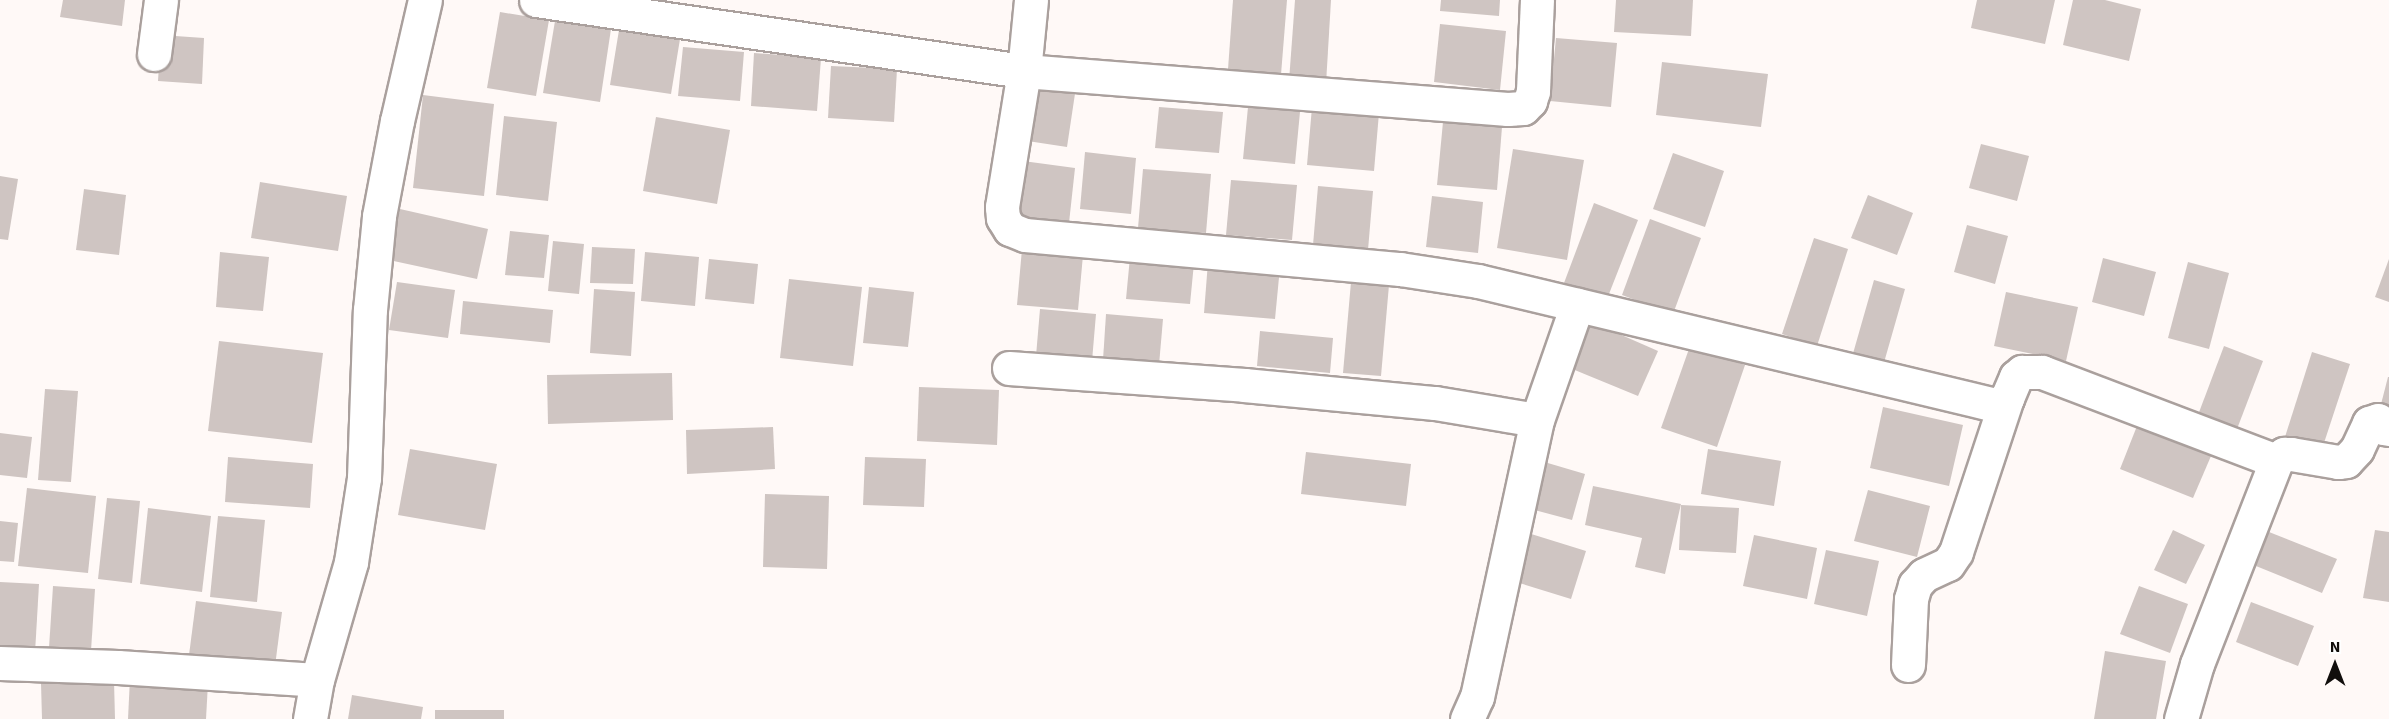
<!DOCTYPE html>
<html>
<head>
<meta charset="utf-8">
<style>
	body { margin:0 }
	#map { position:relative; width:2389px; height:719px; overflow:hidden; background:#fff9f7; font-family:"Source Sans 3",sans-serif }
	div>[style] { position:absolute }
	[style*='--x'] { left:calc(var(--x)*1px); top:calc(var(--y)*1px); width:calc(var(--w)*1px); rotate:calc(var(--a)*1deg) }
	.building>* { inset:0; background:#cfc5c2 }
	.roads { filter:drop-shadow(2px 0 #aaa09d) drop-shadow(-2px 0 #aaa09d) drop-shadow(0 2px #aaa09d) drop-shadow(0 -2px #aaa09d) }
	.minor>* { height:33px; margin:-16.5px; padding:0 16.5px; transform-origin:16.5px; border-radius:16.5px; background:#fff }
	span { translate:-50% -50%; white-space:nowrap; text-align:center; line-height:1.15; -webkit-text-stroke:6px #fff; paint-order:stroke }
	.north { position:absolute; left:2305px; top:635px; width:60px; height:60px; -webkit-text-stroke:4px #fff; paint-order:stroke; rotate:0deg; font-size:16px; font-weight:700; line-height:24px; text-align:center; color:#110e0c }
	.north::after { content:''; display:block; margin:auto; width:21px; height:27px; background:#110e0c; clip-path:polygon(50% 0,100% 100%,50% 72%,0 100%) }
</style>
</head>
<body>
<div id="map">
	<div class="building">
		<div style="clip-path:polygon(63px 0,125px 0,122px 26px,60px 17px)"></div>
		<div style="clip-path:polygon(1233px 0,1287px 0,1280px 87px,1227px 83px)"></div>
		<div style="clip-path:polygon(1295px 0,1331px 0,1326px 84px,1289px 81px)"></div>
		<div style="clip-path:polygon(1441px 0,1500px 0,1499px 16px,1440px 11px)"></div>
		<div style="clip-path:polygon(1616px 0,1693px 0,1691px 36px,1614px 32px)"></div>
		<div style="clip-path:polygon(1977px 0,2055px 0,2045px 44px,1971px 28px)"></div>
		<div style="clip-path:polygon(2073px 0,2105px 0,2141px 9px,2129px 61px,2063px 45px)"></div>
		<div style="clip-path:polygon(500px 12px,549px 20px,536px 96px,487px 88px)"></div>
		<div style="clip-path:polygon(555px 21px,611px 29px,600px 102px,543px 93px)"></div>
		<div style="clip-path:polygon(1440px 24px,1506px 31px,1500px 90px,1434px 82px)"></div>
		<div style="clip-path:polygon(619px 30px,680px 39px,671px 94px,610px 85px)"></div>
		<div style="clip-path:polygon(161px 35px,204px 38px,202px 84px,158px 81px)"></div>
		<div style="clip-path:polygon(1556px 38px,1617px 43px,1611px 107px,1550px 101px)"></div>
		<div style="clip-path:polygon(683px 47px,744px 52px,740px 101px,678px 96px)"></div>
		<div style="clip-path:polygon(754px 53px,821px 58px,817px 111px,751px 106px)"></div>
		<div style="clip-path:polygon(1662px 62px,1768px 74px,1761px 127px,1656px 115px)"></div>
		<div style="clip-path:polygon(831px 66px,897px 69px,894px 122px,828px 118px)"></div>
		<div style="clip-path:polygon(1028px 80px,1076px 87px,1067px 147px,1015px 139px)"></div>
		<div style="clip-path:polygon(423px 95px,494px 104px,484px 196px,413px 188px)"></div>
		<div style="clip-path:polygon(1159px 107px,1223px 112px,1219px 153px,1155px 148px)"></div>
		<div style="clip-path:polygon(1248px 107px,1300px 112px,1295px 164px,1243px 159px)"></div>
		<div style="clip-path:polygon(1312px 107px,1379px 113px,1374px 171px,1307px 165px)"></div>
		<div style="clip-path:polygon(504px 116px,557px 122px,548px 201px,496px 195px)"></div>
		<div style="clip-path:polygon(656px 117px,730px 130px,717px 204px,643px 191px)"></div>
		<div style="clip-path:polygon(1443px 122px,1502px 127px,1497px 190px,1437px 185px)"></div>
		<div style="clip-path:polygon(1981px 144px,2029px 156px,2017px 201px,1969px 188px)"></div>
		<div style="clip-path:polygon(1513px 149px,1584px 160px,1567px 260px,1497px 248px)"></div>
		<div style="clip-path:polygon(1085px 152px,1136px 158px,1131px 214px,1080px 209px)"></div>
		<div style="clip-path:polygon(1673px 153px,1724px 171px,1705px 227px,1653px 209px)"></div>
		<div style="clip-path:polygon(1023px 161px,1075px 168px,1069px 223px,1017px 216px)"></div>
		<div style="clip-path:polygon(1143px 169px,1211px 174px,1206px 233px,1138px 228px)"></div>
		<div style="clip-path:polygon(0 176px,18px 179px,8px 240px,0 239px)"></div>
		<div style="clip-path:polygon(1231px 180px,1297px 185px,1292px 240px,1226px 235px)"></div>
		<div style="clip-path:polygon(260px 182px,347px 196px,338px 251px,251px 238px)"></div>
		<div style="clip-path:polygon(1318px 186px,1373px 191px,1368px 250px,1313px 245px)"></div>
		<div style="clip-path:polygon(84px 189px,126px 195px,119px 255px,76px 250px)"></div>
		<div style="clip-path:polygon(1868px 195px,1913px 213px,1897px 255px,1851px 238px)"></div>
		<div style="clip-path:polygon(1432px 196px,1483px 202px,1478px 253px,1426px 247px)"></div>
		<div style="clip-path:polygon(1594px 203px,1638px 220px,1607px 299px,1564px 283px)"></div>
		<div style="clip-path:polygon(400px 209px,488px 229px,477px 279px,389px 260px)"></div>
		<div style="clip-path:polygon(1650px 219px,1701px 238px,1673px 314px,1622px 295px)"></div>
		<div style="clip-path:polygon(1967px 225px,2008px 236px,1995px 284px,1954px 272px)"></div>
		<div style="clip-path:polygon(510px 231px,549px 235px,544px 278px,505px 275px)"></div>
		<div style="clip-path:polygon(1814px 238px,1848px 249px,1817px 346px,1782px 334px)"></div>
		<div style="clip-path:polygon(553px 241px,584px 244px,579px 294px,548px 291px)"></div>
		<div style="clip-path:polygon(592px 247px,635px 249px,633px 284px,590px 283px)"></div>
		<div style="clip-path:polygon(1022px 249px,1083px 255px,1078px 310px,1017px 305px)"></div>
		<div style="clip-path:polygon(220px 252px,269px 257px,263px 311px,216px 307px)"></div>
		<div style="clip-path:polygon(645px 252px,699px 257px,695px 306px,641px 301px)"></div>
		<div style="clip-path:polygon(1130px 257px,1194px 263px,1190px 304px,1126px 299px)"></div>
		<div style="clip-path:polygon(2103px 258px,2156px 272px,2144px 316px,2092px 302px)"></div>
		<div style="clip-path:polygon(709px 259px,758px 264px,754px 304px,705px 299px)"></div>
		<div style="clip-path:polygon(2389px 259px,2389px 302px,2375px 297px)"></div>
		<div style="clip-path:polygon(1208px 262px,1280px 267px,1275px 319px,1204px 313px)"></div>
		<div style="clip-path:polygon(2188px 262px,2229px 273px,2209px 349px,2168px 338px)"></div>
		<div style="clip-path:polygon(789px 279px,862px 287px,853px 366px,780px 358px)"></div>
		<div style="clip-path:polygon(1874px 280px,1905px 289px,1883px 366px,1852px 357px)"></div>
		<div style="clip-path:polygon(397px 282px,455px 290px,448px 338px,389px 330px)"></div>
		<div style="clip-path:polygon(1351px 282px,1389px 285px,1381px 376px,1343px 373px)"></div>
		<div style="clip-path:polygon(869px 287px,914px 292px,908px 347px,863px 343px)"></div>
		<div style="clip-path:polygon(594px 289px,635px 292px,631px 356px,590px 353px)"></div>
		<div style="clip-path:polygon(2006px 292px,2078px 307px,2066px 361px,1994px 346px)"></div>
		<div style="clip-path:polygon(463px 301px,553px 310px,550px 343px,460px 334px)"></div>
		<div style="clip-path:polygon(1040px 309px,1096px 314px,1092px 361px,1036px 356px)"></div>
		<div style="clip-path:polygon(1106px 314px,1163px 319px,1159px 365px,1103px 360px)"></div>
		<div style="clip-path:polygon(1585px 319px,1658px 351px,1638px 396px,1565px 366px)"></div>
		<div style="clip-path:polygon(1260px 331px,1333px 338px,1330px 373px,1257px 366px)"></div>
		<div style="clip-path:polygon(219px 341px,323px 353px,312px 443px,208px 431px)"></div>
		<div style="clip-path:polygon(1690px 346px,1745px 365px,1717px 447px,1661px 428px)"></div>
		<div style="clip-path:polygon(2224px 346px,2263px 361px,2237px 429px,2198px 415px)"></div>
		<div style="clip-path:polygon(2312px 352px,2350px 364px,2322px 449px,2285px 437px)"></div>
		<div style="clip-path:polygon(672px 373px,673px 420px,548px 424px,547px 375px)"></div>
		<div style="clip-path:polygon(2388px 377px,2389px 377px,2389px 415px,2379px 412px)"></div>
		<div style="clip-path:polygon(919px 387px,999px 390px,997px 445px,917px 441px)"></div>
		<div style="clip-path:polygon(45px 389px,78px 391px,71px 482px,38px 480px)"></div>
		<div style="clip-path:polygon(1883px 407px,1963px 425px,1949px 486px,1870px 468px)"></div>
		<div style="clip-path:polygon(2137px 426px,2211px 456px,2193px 498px,2120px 469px)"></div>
		<div style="clip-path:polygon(773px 427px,775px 469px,687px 474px,686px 430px)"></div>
		<div style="clip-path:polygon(0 433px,32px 437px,27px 478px,0 475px)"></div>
		<div style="clip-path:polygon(410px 449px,497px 464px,485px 530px,398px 515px)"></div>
		<div style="clip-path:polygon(1708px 449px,1781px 461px,1774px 506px,1701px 494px)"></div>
		<div style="clip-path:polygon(1306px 452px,1411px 464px,1406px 506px,1301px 494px)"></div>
		<div style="clip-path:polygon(228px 457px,313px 464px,310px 508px,225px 502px)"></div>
		<div style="clip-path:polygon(865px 457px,926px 459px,924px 507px,863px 505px)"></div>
		<div style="clip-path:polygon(1541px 461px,1585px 474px,1572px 520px,1527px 508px)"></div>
		<div style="clip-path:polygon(1593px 486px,1681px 504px,1665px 574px,1635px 567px,1642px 538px,1585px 525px)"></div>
		<div style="clip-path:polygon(27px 488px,96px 496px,88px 573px,18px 566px)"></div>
		<div style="clip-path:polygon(1868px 490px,1930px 506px,1917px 557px,1854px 541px)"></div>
		<div style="clip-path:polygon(765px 494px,829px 496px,827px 569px,763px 567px)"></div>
		<div style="clip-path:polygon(107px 498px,140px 501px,132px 583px,98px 579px)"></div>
		<div style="clip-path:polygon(1681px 505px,1739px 508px,1736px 553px,1679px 550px)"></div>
		<div style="clip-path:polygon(148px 508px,211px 516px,202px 592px,140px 584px)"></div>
		<div style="clip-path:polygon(218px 516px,265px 520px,257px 602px,210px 597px)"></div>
		<div style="clip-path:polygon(0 521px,18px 523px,14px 562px,0 561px)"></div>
		<div style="clip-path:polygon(2173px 530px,2205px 545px,2186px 584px,2154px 570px)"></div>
		<div style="clip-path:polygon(2375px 530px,2389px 532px,2389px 602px,2363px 598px)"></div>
		<div style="clip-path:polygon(2269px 532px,2337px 559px,2322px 593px,2256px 566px)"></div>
		<div style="clip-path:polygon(1528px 533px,1586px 551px,1571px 599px,1513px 581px)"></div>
		<div style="clip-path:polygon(1754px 535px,1817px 548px,1807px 599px,1743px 586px)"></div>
		<div style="clip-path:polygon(1826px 550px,1879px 561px,1867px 616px,1814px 604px)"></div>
		<div style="clip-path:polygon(0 582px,39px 584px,35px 653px,0 651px)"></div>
		<div style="clip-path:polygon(53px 586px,95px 589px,91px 651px,49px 648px)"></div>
		<div style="clip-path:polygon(2139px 586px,2188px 604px,2170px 653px,2120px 634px)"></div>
		<div style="clip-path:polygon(196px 601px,282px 612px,275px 666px,189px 655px)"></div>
		<div style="clip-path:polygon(2251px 602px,2314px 626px,2298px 666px,2236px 642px)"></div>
		<div style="clip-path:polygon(2105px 651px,2166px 661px,2156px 719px,2094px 719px)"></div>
		<div style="clip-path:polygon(130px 678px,208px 683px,206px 719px,128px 719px)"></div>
		<div style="clip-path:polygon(114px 681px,115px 719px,42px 719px,41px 683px)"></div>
		<div style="clip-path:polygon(352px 695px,423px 707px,421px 719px,348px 719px)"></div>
		<div style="clip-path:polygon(435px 710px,504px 710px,504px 719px,435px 719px)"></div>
	</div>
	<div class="roads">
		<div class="minor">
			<div style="--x:536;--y:0;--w:493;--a:8.3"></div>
			<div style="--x:1024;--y:71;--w:485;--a:4.5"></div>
			<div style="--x:1508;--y:109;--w:15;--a:-4"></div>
			<div style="--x:1523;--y:108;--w:10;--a:-45"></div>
			<div style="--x:1530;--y:101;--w:10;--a:-73"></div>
			<div style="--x:1533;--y:91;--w:91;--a:-87.5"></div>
			<div style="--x:1031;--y:0;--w:71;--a:95.6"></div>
			<div style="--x:1024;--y:71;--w:138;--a:99.2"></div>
			<div style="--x:1002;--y:207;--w:11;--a:85"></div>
			<div style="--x:1003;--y:218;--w:13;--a:58"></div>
			<div style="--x:1010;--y:229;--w:16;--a:22"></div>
			<div style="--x:1025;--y:235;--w:377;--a:5.2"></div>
			<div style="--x:1400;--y:269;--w:79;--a:8.7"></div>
			<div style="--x:1478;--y:281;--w:528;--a:13.48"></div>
			<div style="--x:1991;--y:404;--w:7;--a:0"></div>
			<div style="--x:1998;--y:404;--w:11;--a:-34"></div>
			<div style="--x:2007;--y:398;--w:23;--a:-67"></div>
			<div style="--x:2016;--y:377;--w:8;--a:-40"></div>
			<div style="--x:2022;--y:372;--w:20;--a:0"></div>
			<div style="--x:2042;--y:372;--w:250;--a:20.8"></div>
			<div style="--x:154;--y:54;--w:54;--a:-82.6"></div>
			<div style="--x:1009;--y:368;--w:236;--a:4.1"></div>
			<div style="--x:1244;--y:385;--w:192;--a:5.4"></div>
			<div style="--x:1435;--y:403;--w:103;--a:9.5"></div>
			<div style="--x:0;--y:663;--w:118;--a:1.9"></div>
			<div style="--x:118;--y:667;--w:199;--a:3.7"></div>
			<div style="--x:1908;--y:665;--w:66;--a:-87.4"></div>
			<div style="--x:1911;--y:599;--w:15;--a:-74"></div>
			<div style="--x:1915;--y:585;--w:13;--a:-48"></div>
			<div style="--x:1924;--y:575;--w:26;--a:-25"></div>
			<div style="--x:1948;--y:564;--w:14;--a:-56"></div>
			<div style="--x:1956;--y:552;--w:162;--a:-71.7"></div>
			<div style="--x:310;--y:719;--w:40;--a:-80"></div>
			<div style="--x:317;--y:680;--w:123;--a:-73.9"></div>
			<div style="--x:351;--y:562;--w:85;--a:-81.2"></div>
			<div style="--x:364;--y:478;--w:168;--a:-88"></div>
			<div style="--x:370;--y:310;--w:94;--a:-84.5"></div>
			<div style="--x:379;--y:216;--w:97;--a:-79.3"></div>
			<div style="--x:397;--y:121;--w:124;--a:-77"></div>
			<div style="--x:1467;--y:719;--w:24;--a:-66"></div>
			<div style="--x:1477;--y:697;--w:283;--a:-77.8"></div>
			<div style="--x:1537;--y:420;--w:122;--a:-70.8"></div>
			<div style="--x:2181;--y:719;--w:57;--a:-73.8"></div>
			<div style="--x:2197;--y:664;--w:218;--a:-68.7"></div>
			<div style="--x:2276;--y:461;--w:11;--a:-41"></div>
			<div style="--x:2284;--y:454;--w:7;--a:0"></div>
			<div style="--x:2291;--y:454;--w:48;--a:9.7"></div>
			<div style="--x:2338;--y:462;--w:8;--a:-7"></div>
			<div style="--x:2346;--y:461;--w:16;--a:-47"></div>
			<div style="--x:2357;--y:449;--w:29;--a:-65"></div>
			<div style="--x:2369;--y:423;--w:9;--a:-18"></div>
			<div style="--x:2378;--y:420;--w:9;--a:58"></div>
			<div style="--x:2383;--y:428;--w:6;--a:9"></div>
		</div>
	</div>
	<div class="north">N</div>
</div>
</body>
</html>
